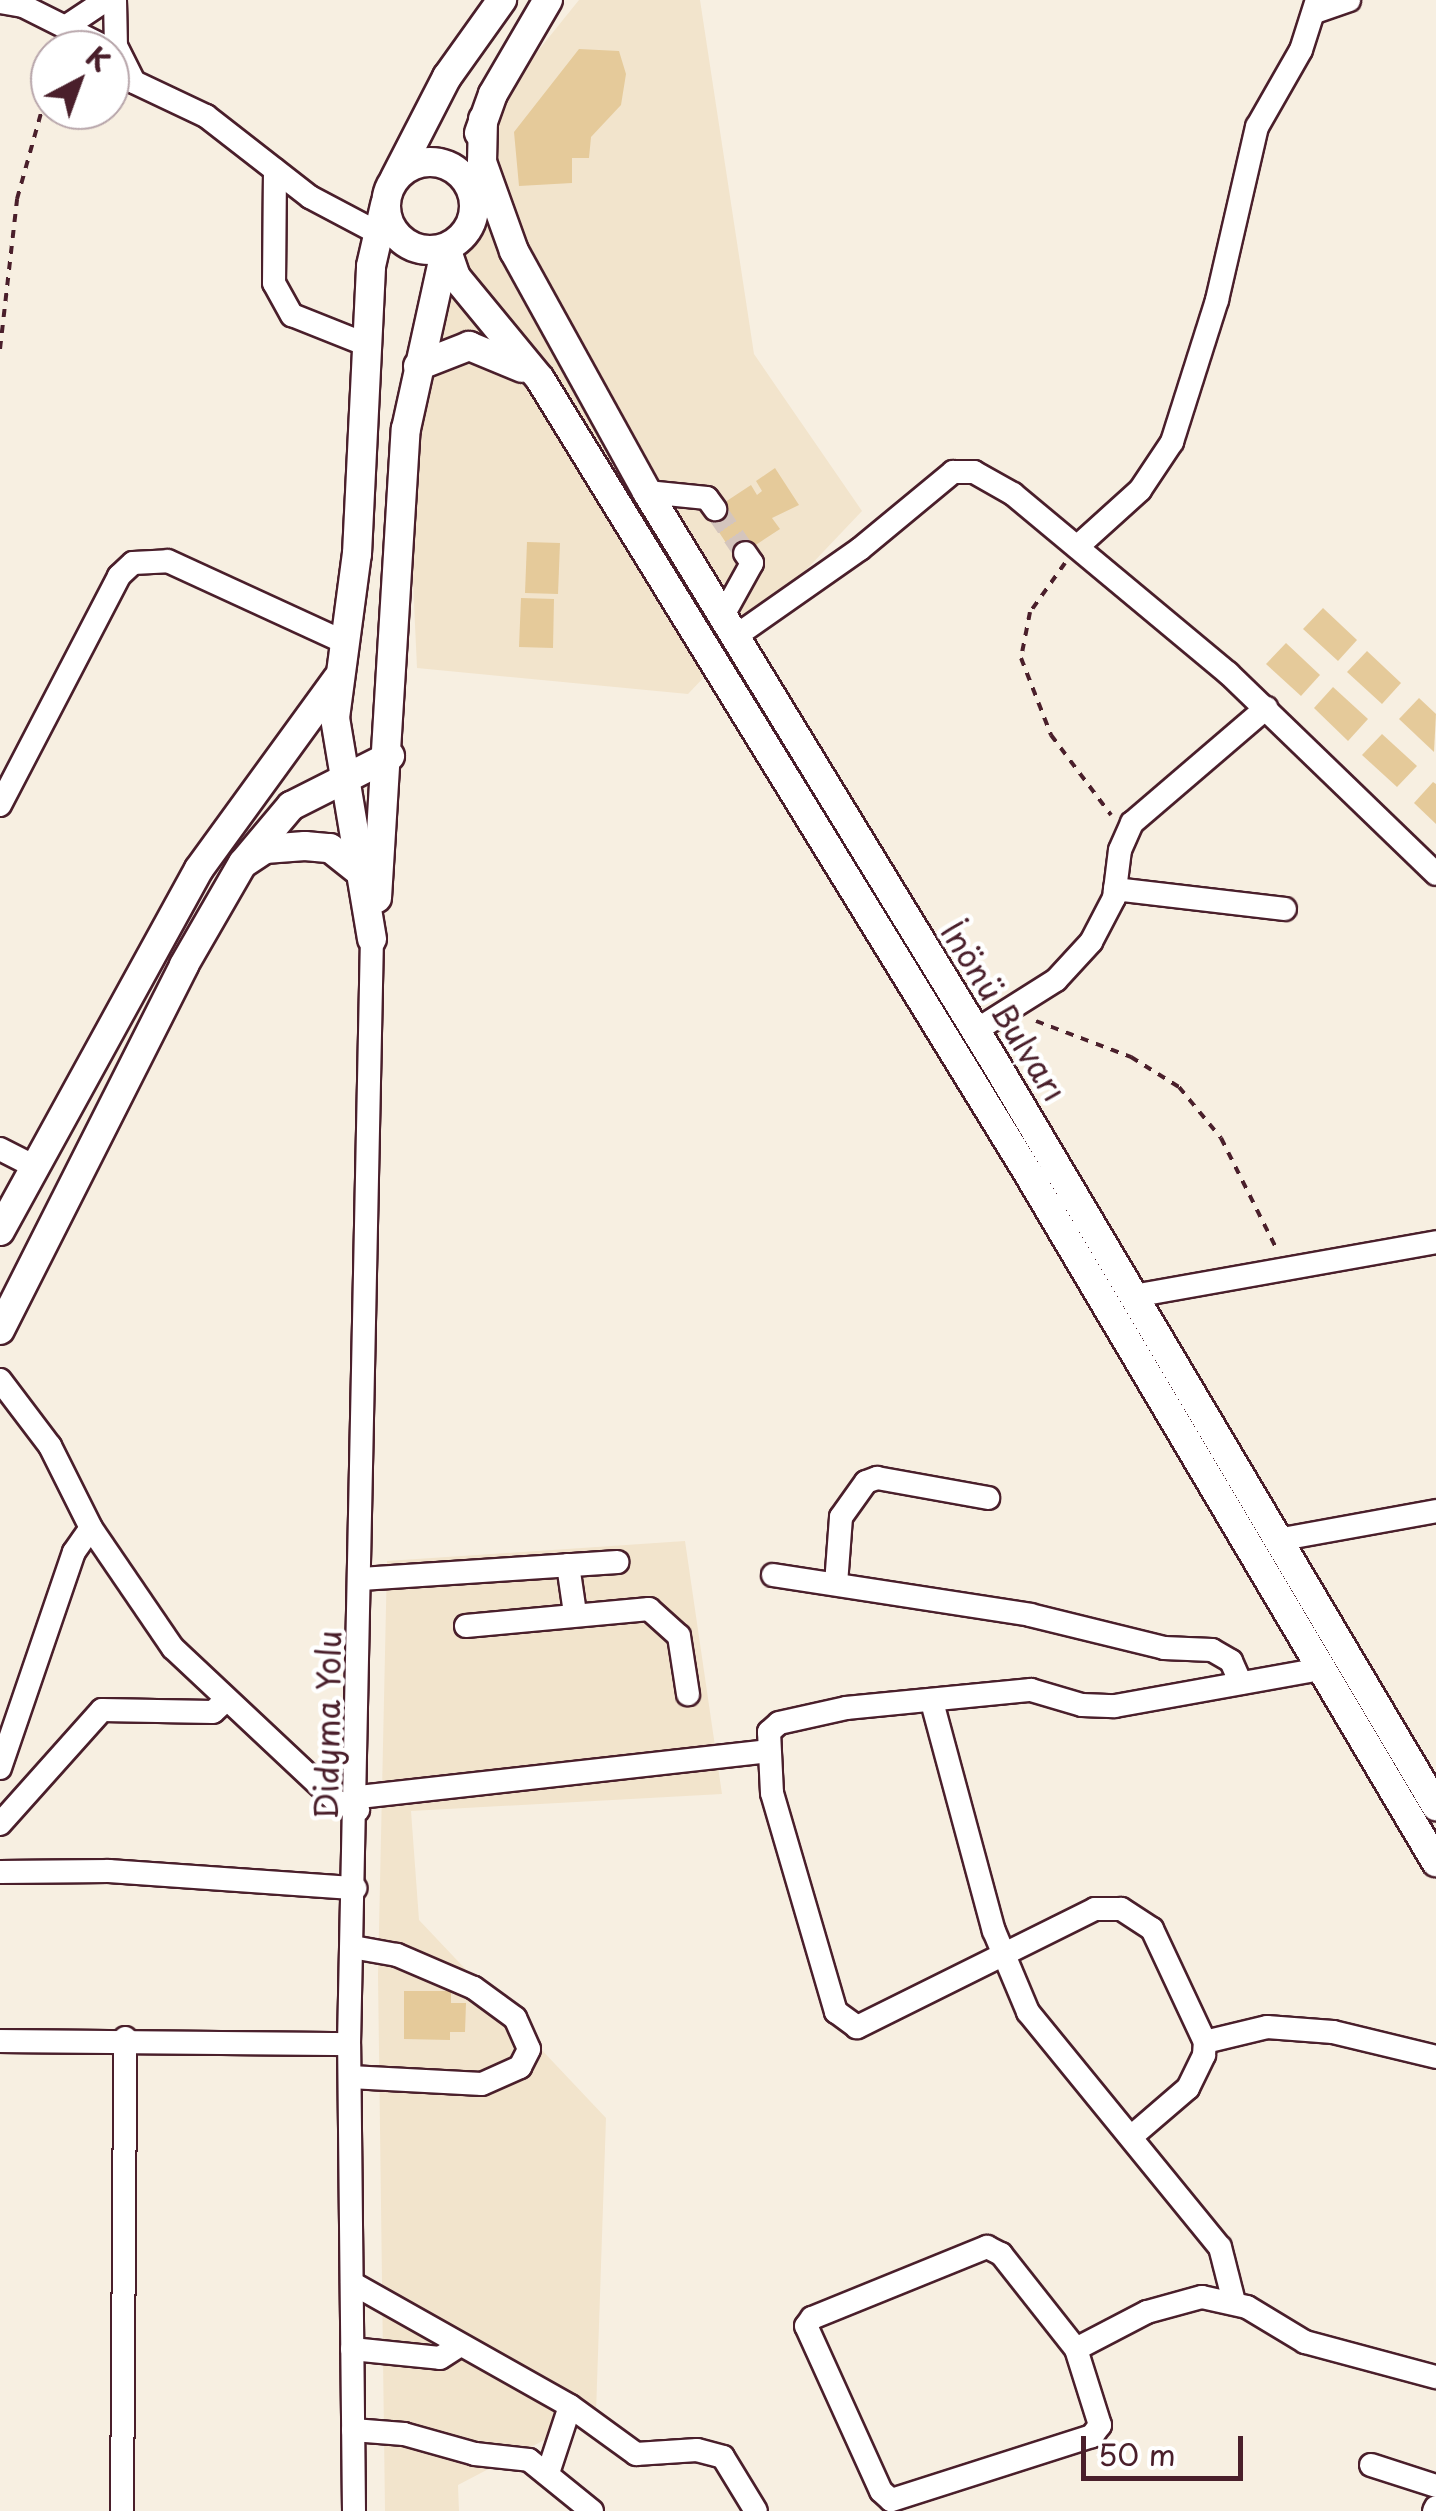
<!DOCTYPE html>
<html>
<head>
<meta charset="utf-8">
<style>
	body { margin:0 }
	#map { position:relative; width:1436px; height:2511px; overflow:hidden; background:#f7efe1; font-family:"Playpen Sans",sans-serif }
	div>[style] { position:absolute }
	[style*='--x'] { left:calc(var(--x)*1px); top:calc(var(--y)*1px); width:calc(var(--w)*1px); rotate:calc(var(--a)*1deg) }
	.built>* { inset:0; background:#f2e4cc }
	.building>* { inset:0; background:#e5ca9a }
	.minor-tunnel>* { height:22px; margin-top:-11px; transform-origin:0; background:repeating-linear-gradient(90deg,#d4c5bd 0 22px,transparent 0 33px) }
	.path>* { height:4px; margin-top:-2px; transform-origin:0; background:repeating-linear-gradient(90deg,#4a1f2b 0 8px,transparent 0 16px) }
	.roads { filter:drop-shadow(2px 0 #4a1f2b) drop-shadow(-2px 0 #4a1f2b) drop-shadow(0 2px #4a1f2b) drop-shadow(0 -2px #4a1f2b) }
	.minor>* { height:22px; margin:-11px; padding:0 11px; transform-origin:11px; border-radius:11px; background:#fff }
	.major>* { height:28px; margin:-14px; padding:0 14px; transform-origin:14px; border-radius:14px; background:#fff }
	.major>.ring { margin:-14px; padding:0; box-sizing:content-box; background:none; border:28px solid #fff; border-radius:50% }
	span { translate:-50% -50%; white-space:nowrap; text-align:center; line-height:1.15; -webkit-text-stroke:9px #fff; paint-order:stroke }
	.street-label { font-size:32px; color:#4a1f2b }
	.north { position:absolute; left:30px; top:30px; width:100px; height:100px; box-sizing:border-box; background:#fff; border:2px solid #b7a5aa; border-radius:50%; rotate:41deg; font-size:28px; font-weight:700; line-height:40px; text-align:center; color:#4a1f2b }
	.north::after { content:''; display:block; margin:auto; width:35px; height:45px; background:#4a1f2b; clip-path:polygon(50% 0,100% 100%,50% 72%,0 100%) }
	.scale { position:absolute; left:1081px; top:2436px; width:162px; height:45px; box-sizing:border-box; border:5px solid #4a1f2b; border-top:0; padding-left:12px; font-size:30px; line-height:35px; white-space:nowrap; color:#4a1f2b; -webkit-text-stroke:8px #fff; paint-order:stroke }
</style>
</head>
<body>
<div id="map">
	<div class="built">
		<div style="clip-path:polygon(579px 0,700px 0,754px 354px,862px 511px,688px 694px,417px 668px,406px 429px,483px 119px)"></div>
		<div style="clip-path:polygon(685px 1541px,722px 1794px,411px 1811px,419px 1920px,606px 2118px,596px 2413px,458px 2485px,459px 2511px,385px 2511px,378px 1975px,387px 1561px)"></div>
	</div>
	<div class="building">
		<div style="clip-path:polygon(579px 49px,619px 51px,626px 74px,621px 105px,591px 137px,589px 158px,572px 158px,572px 183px,519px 186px,514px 132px)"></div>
		<div style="clip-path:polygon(775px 468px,799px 505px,772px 518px,780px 529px,736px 558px,707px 514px,751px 485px,757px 495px,762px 491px,756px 481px)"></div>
		<div style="clip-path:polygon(527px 542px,560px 543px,558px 594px,525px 593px)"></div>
		<div style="clip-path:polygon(521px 598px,554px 599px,553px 648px,519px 647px)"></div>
		<div style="clip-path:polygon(1323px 608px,1357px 640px,1338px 661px,1303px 629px)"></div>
		<div style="clip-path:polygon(1286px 643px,1320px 675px,1301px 696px,1266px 664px)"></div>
		<div style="clip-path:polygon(1367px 651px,1401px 683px,1382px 704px,1347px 672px)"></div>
		<div style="clip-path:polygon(1333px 687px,1368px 719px,1348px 741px,1314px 708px)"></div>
		<div style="clip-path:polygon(1419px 698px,1436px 714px,1434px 752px,1399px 719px)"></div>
		<div style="clip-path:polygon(1382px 734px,1417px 766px,1397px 787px,1362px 755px)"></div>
		<div style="clip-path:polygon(1433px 782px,1436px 784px,1436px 824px,1414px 803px)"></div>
		<div style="clip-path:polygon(404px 1991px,451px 1991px,451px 2003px,466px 2003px,465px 2032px,450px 2032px,450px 2040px,404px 2039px)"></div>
	</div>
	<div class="minor-tunnel">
		<div style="--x:715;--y:509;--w:53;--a:55.7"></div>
	</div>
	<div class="path">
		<div style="--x:0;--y:349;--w:151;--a:-83.5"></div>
		<div style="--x:17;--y:199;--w:123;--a:-74.4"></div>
		<div style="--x:1065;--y:563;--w:60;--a:125.5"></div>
		<div style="--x:1030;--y:612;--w:47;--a:101.1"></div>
		<div style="--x:1021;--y:658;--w:83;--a:68.7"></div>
		<div style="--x:1051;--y:735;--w:100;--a:53.1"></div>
		<div style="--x:1036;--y:1021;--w:102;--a:20.8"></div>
		<div style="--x:1131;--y:1057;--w:57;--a:32"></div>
		<div style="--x:1179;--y:1087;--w:66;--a:50.5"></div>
		<div style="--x:1221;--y:1138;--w:121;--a:63.4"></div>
	</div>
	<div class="roads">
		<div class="minor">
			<div style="--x:115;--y:0;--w:46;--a:88.8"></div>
			<div style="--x:116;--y:46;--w:40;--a:63.4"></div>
			<div style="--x:134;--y:82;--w:80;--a:25.3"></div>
			<div style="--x:206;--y:116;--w:132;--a:37.9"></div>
			<div style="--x:310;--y:197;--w:77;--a:27.9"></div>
			<div style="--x:0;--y:2;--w:23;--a:10"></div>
			<div style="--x:23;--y:6;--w:107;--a:26.6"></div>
			<div style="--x:1315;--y:12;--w:36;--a:-19"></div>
			<div style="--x:67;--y:26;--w:47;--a:-33.7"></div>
			<div style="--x:275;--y:170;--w:113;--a:90.5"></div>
			<div style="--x:274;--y:283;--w:37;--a:61"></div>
			<div style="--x:292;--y:315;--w:79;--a:21.7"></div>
			<div style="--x:647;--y:492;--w:60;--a:5.7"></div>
			<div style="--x:707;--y:498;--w:14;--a:54"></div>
			<div style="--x:1077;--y:547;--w:85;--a:-42.1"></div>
			<div style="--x:1140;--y:490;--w:58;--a:-56.3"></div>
			<div style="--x:1172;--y:442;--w:149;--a:-72.4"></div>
			<div style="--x:1217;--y:300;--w:178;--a:-77"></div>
			<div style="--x:1257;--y:127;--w:89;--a:-60.3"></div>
			<div style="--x:1301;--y:50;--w:52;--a:-72.3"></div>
			<div style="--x:721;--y:619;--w:64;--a:-61"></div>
			<div style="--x:752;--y:563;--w:12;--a:-125"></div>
			<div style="--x:733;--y:638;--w:155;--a:-35"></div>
			<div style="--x:860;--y:549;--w:121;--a:-39.6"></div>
			<div style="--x:953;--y:472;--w:21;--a:0"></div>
			<div style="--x:974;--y:472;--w:45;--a:29.4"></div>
			<div style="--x:1013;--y:494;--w:280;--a:39.8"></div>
			<div style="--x:1228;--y:673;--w:289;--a:44"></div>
			<div style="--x:0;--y:805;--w:258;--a:-62.5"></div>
			<div style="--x:119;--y:576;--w:19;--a:-43"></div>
			<div style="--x:133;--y:563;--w:35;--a:-3"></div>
			<div style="--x:168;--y:561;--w:196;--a:24.7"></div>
			<div style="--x:1115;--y:889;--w:171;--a:6.7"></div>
			<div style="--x:975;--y:1031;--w:96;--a:-32.2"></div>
			<div style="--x:1056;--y:980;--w:52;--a:-47.4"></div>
			<div style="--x:1091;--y:942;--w:50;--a:-62.4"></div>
			<div style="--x:1114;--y:898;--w:48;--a:-82.9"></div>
			<div style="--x:1120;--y:850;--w:30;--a:-66"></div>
			<div style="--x:1132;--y:823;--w:177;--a:-40.6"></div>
			<div style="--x:0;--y:1149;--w:38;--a:27"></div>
			<div style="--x:1134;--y:1296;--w:307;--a:-10.1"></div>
			<div style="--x:0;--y:1380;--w:83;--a:52.9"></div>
			<div style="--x:50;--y:1446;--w:92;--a:63.4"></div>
			<div style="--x:91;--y:1528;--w:145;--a:55.7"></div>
			<div style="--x:173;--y:1648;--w:224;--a:43.2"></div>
			<div style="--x:336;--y:1801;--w:24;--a:22"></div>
			<div style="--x:1277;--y:1540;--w:162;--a:-10.3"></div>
			<div style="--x:568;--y:1565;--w:49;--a:81.7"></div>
			<div style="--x:773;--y:1575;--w:260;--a:8.8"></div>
			<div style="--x:1030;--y:1615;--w:138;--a:13.8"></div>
			<div style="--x:1164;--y:1648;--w:48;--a:2.4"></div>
			<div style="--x:1212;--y:1650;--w:22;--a:30"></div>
			<div style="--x:1231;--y:1661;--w:24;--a:66"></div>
			<div style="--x:361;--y:1579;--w:257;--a:-3.8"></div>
			<div style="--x:836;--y:1584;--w:67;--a:-85.7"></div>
			<div style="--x:841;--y:1517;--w:43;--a:-54.5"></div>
			<div style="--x:866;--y:1482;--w:12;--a:-20"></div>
			<div style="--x:877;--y:1478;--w:113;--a:10.2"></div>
			<div style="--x:466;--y:1626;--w:184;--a:-5.3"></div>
			<div style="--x:649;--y:1609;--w:40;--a:42"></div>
			<div style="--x:679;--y:1636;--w:59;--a:81.2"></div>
			<div style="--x:932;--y:1702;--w:237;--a:74.9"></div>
			<div style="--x:994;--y:1931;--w:88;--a:67.2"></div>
			<div style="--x:1028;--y:2012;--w:303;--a:50.8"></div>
			<div style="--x:1220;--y:2247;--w:57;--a:75.7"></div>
			<div style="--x:0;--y:1768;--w:228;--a:-71.1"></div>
			<div style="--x:74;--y:1552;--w:29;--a:-55"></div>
			<div style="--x:359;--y:1797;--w:411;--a:-6.4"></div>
			<div style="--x:0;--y:1824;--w:153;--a:-48.2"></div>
			<div style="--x:102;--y:1710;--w:111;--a:1"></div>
			<div style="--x:213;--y:1712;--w:18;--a:-43"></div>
			<div style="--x:0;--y:1872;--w:109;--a:-0.5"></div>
			<div style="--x:109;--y:1871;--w:247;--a:4"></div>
			<div style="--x:0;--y:2041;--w:349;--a:0.5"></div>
			<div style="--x:1205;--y:2042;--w:64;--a:-13.6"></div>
			<div style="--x:1267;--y:2027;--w:66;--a:4.3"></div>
			<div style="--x:1333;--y:2032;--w:106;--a:13.6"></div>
			<div style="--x:350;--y:2077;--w:132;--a:3"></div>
			<div style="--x:482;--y:2084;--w:42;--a:-24.1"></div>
			<div style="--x:520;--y:2067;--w:20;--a:-63"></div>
			<div style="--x:529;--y:2049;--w:34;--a:-114"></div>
			<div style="--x:515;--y:2018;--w:51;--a:-143.8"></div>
			<div style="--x:474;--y:1988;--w:84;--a:-156.8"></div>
			<div style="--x:397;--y:1955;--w:46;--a:-169.9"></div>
			<div style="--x:1131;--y:2137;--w:75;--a:-40.7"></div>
			<div style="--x:1188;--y:2088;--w:37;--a:-64"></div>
			<div style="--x:1204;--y:2055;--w:13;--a:-86"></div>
			<div style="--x:1205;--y:2042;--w:125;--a:-115.1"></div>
			<div style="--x:1152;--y:1929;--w:37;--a:-147"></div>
			<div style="--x:1121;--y:1909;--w:26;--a:180"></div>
			<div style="--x:1095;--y:1909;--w:266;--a:153.6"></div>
			<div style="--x:857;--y:2027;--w:26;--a:-144"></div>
			<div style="--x:836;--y:2012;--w:228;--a:-106.3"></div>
			<div style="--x:772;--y:1793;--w:61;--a:-92.8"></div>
			<div style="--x:769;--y:1732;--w:13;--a:-42"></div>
			<div style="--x:779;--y:1723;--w:69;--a:-12.6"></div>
			<div style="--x:846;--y:1708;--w:186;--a:-5.6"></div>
			<div style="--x:1031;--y:1690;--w:53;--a:16.4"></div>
			<div style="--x:1082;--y:1705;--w:33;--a:2"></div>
			<div style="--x:1115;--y:1706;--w:209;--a:-10.2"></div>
			<div style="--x:987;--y:2247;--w:16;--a:27"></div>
			<div style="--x:1001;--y:2254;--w:121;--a:51.7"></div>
			<div style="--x:1076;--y:2349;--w:80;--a:72.5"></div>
			<div style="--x:1100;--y:2425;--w:14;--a:126"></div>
			<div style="--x:1092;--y:2436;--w:211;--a:162.3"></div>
			<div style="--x:891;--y:2500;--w:13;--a:-138"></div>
			<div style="--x:881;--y:2491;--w:181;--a:-114.4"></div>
			<div style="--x:806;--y:2326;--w:10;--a:-53"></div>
			<div style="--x:812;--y:2318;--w:189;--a:-22.1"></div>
			<div style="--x:352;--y:2283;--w:250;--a:29.4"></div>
			<div style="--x:570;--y:2406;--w:82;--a:36"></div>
			<div style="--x:636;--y:2454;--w:61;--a:-3.8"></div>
			<div style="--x:697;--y:2450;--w:27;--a:15"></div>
			<div style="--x:723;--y:2457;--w:63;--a:58.6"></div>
			<div style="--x:352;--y:2349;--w:88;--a:5.8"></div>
			<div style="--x:440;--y:2358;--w:24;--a:-33"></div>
			<div style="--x:1076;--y:2349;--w:80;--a:-27.5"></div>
			<div style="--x:1147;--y:2312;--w:57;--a:-15.3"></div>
			<div style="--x:1202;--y:2297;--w:46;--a:12.5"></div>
			<div style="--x:1247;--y:2307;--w:68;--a:31.1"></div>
			<div style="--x:1305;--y:2342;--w:136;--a:15"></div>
			<div style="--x:353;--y:2430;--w:51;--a:4.5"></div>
			<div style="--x:404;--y:2434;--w:74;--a:15.7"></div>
			<div style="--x:475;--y:2454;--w:54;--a:6.3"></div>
			<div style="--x:529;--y:2460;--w:81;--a:39"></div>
			<div style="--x:1371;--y:2465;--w:68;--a:17.9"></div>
			<div style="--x:549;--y:2470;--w:67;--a:-71.8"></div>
			<div style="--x:122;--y:2511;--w:473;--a:-89.6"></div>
			<div style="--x:354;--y:2511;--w:467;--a:-90.6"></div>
			<div style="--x:349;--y:2044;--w:1105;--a:-88.81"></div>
			<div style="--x:1434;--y:2511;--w:4;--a:-63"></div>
		</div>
		<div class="major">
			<div style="--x:483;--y:119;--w:43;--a:91.3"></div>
			<div style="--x:482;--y:162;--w:95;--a:70.2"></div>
			<div style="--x:514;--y:251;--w:275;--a:61.1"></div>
			<div style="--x:647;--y:492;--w:670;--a:58.61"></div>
			<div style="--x:996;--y:1064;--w:863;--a:59.33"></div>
			<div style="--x:479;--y:133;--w:41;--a:-70.3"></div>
			<div style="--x:493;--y:94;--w:109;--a:-59.7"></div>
			<div class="ring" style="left:386px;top:162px;width:60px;height:60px"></div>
			<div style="--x:395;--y:178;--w:114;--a:-62.8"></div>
			<div style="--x:447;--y:77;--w:95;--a:-54.5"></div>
			<div style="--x:446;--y:248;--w:31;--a:71"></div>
			<div style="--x:456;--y:277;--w:132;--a:50.5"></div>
			<div style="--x:540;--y:379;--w:932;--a:58.42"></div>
			<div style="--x:1028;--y:1173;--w:801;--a:59.37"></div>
			<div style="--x:418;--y:366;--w:55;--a:-21.4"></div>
			<div style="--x:469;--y:346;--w:57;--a:22.5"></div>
			<div style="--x:244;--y:863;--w:25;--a:-34"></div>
			<div style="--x:265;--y:849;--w:40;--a:-4.3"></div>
			<div style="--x:305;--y:846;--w:25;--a:5"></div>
			<div style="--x:330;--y:848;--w:43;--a:38.5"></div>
			<div style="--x:377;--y:898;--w:470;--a:-86.5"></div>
			<div style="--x:406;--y:429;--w:182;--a:-77.6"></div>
			<div style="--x:372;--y:939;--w:224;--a:-99.5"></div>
			<div style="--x:335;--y:718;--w:165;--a:-82.4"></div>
			<div style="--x:357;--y:554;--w:288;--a:-87.2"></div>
			<div style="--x:371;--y:266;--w:63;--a:-77.1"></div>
			<div style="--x:0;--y:1231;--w:413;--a:-61.2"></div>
			<div style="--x:199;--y:869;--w:235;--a:-54"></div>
			<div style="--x:0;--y:1330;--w:409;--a:-63.2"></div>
			<div style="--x:184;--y:965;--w:118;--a:-60"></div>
			<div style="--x:243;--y:863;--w:75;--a:-49.9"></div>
			<div style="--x:291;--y:806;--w:111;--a:-26.8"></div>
		</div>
	</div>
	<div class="street-label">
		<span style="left:1004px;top:1011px;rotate:58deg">İnönü Bulvarı</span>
		<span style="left:327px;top:1725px;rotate:-89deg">Didyma Yolu</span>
	</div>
	<div class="north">K</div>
	<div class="scale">50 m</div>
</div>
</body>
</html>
